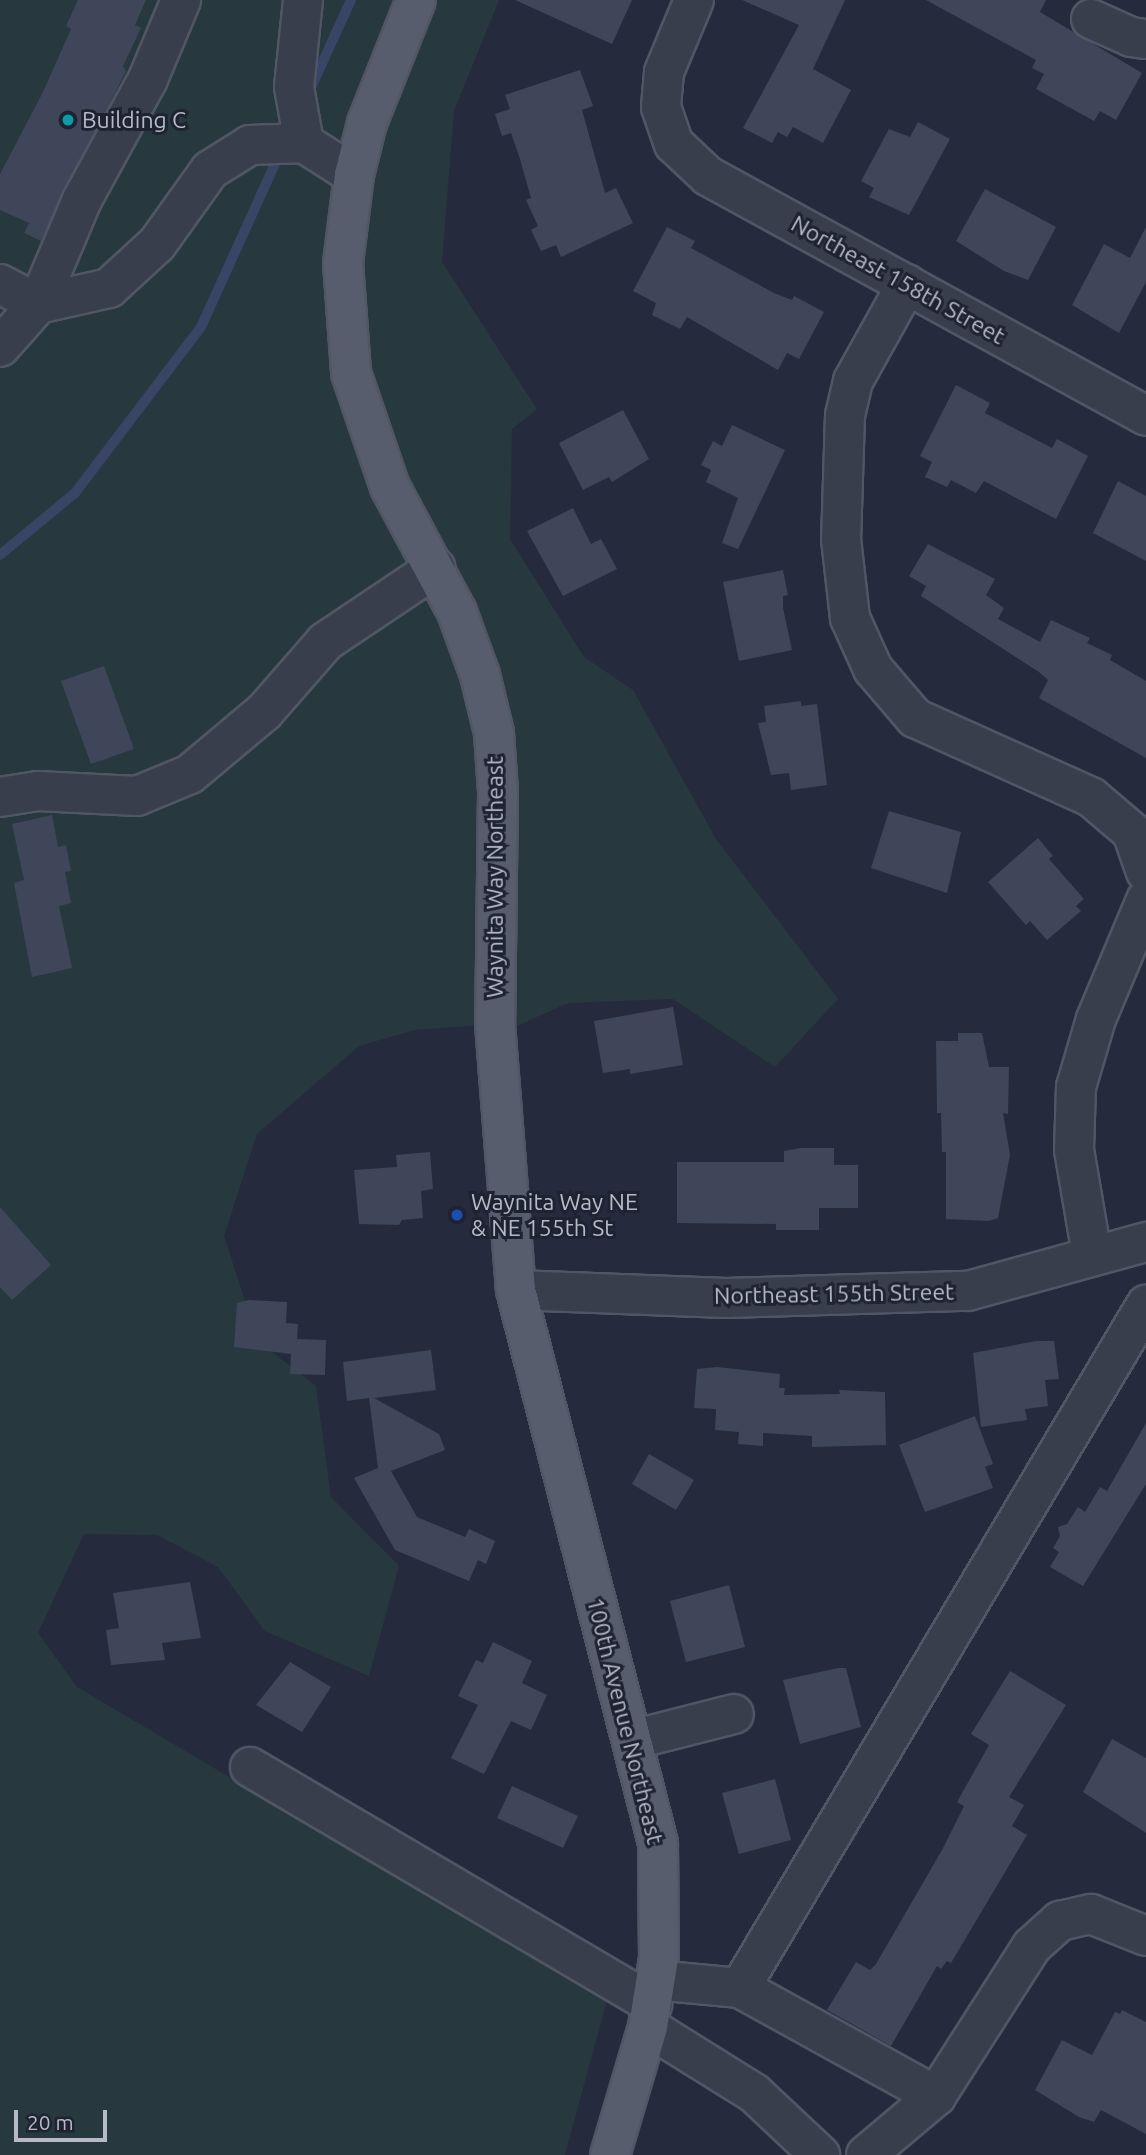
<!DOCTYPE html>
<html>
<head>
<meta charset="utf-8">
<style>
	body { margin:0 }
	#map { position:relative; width:1146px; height:2155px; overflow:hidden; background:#252b3d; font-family:Ubuntu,sans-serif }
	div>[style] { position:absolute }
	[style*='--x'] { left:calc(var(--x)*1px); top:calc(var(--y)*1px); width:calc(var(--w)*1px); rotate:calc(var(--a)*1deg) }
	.green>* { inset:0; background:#27383e }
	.stream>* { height:10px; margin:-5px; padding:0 5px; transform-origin:5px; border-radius:5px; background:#3a4464 }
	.building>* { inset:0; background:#3f465a }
	.roads { filter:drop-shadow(2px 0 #515665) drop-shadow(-2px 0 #515665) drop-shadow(0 2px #515665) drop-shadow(0 -2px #515665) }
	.minor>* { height:38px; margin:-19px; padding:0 19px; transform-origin:19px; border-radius:19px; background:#393e4d }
	.major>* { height:38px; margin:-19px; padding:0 19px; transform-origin:19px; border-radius:19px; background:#575d6d }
	.dots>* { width:19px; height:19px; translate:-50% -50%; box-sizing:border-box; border:4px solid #1e2332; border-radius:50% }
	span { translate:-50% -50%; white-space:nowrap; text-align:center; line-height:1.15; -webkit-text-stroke:6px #1e2332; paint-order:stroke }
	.poi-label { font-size:23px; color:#b5b9c8 }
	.left { translate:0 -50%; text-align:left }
	.street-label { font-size:23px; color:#b5b9c8 }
	.scale { position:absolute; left:14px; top:2110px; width:93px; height:32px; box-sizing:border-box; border:4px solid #b5b9c8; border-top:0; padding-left:9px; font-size:21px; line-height:24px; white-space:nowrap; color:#b5b9c8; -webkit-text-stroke:5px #1e2332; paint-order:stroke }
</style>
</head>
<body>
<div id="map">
	<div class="green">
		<div style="clip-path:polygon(0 0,499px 0,454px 111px,442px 262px,537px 409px,512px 429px,510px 539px,584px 657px,633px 690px,716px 839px,838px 999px,775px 1067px,673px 999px,568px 1003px,497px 1035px,495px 1024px,415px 1030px,359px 1046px,257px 1134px,224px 1236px,258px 1341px,316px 1386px,331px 1497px,399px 1566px,369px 1676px,265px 1631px,218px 1567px,157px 1535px,84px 1534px,38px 1633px,77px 1687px,607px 2000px,565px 2155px,0 2155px)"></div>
	</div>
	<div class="stream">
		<div style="--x:309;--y:92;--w:101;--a:-65.5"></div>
		<div style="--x:0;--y:555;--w:97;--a:-39.6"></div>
		<div style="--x:75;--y:493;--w:208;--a:-52.8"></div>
		<div style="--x:201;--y:327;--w:191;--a:-65.6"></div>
	</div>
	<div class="building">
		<div style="clip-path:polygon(78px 0,146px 0,135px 25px,141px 28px,123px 66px,126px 71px,41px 241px,24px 233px,29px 223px,0 210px,0 174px,43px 92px,71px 29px,66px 26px)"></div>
		<div style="clip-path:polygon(515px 0,632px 0,612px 44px)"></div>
		<div style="clip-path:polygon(742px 0,845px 0,813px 69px,851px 90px,823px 143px,793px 127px,787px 137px,778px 132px,772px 143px,743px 128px,799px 25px)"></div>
		<div style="clip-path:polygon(926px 0,1046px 0,1040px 12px,1142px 73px,1116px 120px,1100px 111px,1094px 121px,1036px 89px,1044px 74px,1032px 68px,1036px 60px)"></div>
		<div style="clip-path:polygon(580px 70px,593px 106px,582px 110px,605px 193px,616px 188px,633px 223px,561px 257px,556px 245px,541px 251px,531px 230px,538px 226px,526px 200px,531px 198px,520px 159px,511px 133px,502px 136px,495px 114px,510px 109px,505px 95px)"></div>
		<div style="clip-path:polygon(918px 122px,950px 139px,909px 215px,869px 197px,874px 188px,861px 181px,889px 129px,910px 137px)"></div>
		<div style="clip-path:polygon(985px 189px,1056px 227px,1028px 280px,1004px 271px,956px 241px)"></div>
		<div style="clip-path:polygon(667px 227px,695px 241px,691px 248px,774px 293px,792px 300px,794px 296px,824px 312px,799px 359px,787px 353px,778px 370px,687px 317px,680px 329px,652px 315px,656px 303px,633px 291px)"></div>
		<div style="clip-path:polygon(1146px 227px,1146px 282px,1119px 333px,1072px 305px,1104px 244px,1130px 258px)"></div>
		<div style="clip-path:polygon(956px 385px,990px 403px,985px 413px,1052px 448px,1057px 439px,1088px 456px,1056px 519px,984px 481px,976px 493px,951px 480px,947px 487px,925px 477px,932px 462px,920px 456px)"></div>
		<div style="clip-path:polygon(623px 410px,649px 459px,612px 482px,609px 477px,583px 490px,559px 443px)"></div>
		<div style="clip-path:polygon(732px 425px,785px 450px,738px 549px,722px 543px,738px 498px,706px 482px,711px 470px,701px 465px,713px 441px,722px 446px)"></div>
		<div style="clip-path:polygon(1118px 481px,1146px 496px,1146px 561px,1093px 533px)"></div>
		<div style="clip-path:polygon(573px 508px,591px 544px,601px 539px,617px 569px,563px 596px,527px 531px)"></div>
		<div style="clip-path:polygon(928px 544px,995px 579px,986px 595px,1004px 608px,998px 619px,1040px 642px,1051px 620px,1090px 638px,1087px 643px,1112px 655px,1110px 660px,1146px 681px,1146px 758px,1039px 698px,1048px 680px,1039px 672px,921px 596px,926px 586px,909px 576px)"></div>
		<div style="clip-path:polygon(783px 570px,788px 595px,783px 596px,783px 608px,792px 650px,739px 661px,723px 582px)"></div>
		<div style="clip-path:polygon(104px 666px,134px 749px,91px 764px,61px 681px)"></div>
		<div style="clip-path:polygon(801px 701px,801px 706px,817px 704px,827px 785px,791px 790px,789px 773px,771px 775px,758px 723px,766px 722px,764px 706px)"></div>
		<div style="clip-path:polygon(889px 811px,961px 832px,947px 893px,871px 868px)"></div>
		<div style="clip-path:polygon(52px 815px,58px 847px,66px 845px,71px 871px,65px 872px,71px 903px,59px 906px,72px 968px,32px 977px,14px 883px,24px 880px,12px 824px)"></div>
		<div style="clip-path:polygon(1038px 838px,1053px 856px,1049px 859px,1084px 899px,1076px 906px,1081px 911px,1047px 940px,1030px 921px,1026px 925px,988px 882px)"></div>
		<div style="clip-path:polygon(673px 1007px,683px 1065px,630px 1074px,630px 1069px,603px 1073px,594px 1021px)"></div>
		<div style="clip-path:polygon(958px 1033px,982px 1033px,989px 1067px,1009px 1067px,1008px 1114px,1003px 1113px,1010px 1155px,998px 1218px,989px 1221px,946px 1219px,946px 1152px,942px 1152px,941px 1113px,937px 1113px,936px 1041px,958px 1041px)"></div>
		<div style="clip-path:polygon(801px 1148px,834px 1148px,834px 1165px,858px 1165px,858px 1208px,819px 1208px,819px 1230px,776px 1230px,776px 1224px,677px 1223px,677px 1162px,784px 1162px,784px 1151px)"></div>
		<div style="clip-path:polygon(430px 1152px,433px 1189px,421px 1191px,423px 1218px,402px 1220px,399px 1225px,359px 1224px,354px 1170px,397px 1167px,396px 1155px)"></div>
		<div style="clip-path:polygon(0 1207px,51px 1265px,12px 1300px,0 1287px)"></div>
		<div style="clip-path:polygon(249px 1300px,287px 1302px,286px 1323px,298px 1324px,297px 1339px,326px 1340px,325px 1375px,290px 1374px,291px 1354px,234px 1347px,237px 1303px)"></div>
		<div style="clip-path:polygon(1036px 1341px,1054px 1341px,1059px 1379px,1045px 1380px,1048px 1406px,1025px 1409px,1027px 1420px,981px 1427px,973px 1353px)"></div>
		<div style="clip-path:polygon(431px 1350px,436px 1390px,374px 1398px,439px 1434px,445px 1450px,391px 1471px,417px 1517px,465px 1537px,469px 1529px,495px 1541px,486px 1564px,478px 1560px,469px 1581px,395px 1550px,354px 1478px,378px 1468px,369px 1398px,347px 1401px,343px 1362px)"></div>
		<div style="clip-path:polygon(717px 1367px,780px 1374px,779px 1388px,785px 1388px,784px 1395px,840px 1394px,839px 1390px,885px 1392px,886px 1445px,812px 1447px,812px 1436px,763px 1433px,763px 1446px,738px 1444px,739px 1432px,715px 1430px,716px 1409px,694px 1408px,697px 1369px)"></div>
		<div style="clip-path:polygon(975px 1416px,993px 1464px,985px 1467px,993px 1488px,925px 1512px,899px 1445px)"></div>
		<div style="clip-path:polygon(1146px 1423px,1146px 1484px,1083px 1586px,1050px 1567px,1059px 1552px,1053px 1548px,1060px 1536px,1058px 1527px,1067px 1524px,1078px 1507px,1085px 1512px,1100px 1487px,1107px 1491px)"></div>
		<div style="clip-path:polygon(649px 1454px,694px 1480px,676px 1510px,632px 1484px)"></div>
		<div style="clip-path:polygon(190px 1582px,201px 1638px,162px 1643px,165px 1660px,111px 1665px,106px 1630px,119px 1628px,113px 1593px)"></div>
		<div style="clip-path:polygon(729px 1585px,745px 1647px,686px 1662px,670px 1601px)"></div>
		<div style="clip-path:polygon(493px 1642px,532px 1661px,522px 1683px,547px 1695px,531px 1730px,511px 1721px,484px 1774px,451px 1758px,478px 1705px,458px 1696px,476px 1660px,483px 1663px)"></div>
		<div style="clip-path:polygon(290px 1662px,331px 1687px,302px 1732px,256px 1705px)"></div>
		<div style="clip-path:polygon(838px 1668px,846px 1668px,861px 1727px,800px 1744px,783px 1680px)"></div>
		<div style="clip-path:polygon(1010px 1671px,1066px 1705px,1009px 1797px,1024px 1805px,1012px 1826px,1027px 1835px,951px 1963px,947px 1961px,941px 1969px,937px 1966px,891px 2046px,827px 2010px,856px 1962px,870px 1970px,876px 1964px,942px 1850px,964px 1806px,957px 1802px,989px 1745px,971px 1734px)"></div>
		<div style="clip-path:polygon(1112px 1739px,1146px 1758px,1146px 1833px,1083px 1792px)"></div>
		<div style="clip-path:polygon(775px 1779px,791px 1840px,739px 1854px,722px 1793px)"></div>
		<div style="clip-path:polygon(512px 1786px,578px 1816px,563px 1848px,497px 1818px)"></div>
		<div style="clip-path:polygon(1122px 2010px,1146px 2022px,1146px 2134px,1101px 2110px,1094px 2122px,1079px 2117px,1035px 2090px,1062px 2040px,1092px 2055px,1115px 2012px,1120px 2014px)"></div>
	</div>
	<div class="roads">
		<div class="minor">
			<div style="--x:303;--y:0;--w:87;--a:95.9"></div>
			<div style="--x:294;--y:87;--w:57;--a:79.9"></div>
			<div style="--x:694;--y:0;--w:78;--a:112.6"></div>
			<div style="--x:664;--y:72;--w:35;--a:95"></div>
			<div style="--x:661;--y:107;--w:39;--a:71"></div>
			<div style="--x:674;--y:144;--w:47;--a:43.3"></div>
			<div style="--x:708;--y:176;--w:499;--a:28.7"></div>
			<div style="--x:1091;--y:19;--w:44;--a:24.2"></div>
			<div style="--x:1131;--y:37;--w:15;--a:8"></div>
			<div style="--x:0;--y:284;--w:43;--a:27.8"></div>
			<div style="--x:38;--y:304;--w:73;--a:-12.7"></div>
			<div style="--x:109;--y:288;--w:65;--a:-42.5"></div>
			<div style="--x:157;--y:244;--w:91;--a:-54.4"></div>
			<div style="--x:210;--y:170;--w:47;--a:-32"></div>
			<div style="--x:250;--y:145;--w:54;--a:-2.1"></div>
			<div style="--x:304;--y:143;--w:59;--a:32.6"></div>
			<div style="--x:907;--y:284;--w:111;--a:119.1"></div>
			<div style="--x:853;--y:381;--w:35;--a:103"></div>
			<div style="--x:845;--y:415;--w:124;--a:91.8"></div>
			<div style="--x:841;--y:539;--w:80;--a:83.5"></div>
			<div style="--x:850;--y:618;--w:56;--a:65.7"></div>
			<div style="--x:873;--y:669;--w:65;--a:49.4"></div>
			<div style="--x:915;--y:718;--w:193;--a:24.2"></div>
			<div style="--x:1091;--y:797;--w:54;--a:40.5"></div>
			<div style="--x:1132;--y:832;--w:42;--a:70.7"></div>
			<div style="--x:0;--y:347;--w:57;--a:-48.5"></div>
			<div style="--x:38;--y:304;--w:113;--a:-67.1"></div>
			<div style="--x:82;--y:200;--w:138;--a:-61.4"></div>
			<div style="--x:148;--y:79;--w:86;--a:-67.3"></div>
			<div style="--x:0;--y:797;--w:38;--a:-9"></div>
			<div style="--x:38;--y:791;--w:99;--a:2.9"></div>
			<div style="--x:137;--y:796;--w:57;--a:-22.5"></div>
			<div style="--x:190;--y:774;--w:97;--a:-40"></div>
			<div style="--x:264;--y:712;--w:93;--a:-48.9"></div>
			<div style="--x:325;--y:642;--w:133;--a:-33.9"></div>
			<div style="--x:1092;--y:1255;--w:107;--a:-99.7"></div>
			<div style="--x:1074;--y:1150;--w:63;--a:-88.2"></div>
			<div style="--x:1076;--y:1087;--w:71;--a:-73.6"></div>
			<div style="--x:1096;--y:1019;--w:129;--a:-67.2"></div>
			<div style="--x:516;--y:1290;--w:210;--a:2.2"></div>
			<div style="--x:726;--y:1298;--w:242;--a:-1.7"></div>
			<div style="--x:968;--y:1291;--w:185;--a:-15.4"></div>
			<div style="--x:632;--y:1740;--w:105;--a:-14.3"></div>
			<div style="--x:250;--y:1767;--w:467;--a:30.5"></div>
			<div style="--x:655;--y:1980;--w:85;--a:5.4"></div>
			<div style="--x:740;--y:1988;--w:224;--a:28.9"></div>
			<div style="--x:740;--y:1988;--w:795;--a:-59.27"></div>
			<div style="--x:648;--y:2027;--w:125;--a:31.9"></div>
			<div style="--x:754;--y:2093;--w:91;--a:43.2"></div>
			<div style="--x:866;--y:2155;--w:92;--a:-40.1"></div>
			<div style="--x:936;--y:2096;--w:178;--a:-57.4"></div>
			<div style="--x:1032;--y:1946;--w:38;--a:-42"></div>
			<div style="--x:1060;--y:1921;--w:32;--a:-13"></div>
			<div style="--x:1091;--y:1914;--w:59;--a:21.8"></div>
		</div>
		<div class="major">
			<div style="--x:416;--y:0;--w:132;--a:111.7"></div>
			<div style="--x:367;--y:123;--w:54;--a:104"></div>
			<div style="--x:354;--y:175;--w:89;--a:97.1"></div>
			<div style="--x:343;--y:263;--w:110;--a:85.8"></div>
			<div style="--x:351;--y:373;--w:120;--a:71.1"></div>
			<div style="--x:390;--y:487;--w:142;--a:61.8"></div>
			<div style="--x:457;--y:612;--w:67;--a:69.9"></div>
			<div style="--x:480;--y:675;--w:60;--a:76.4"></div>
			<div style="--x:494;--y:733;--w:59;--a:86.1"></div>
			<div style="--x:498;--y:792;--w:232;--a:90.7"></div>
			<div style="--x:495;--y:1024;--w:267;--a:85.5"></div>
			<div style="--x:516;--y:1290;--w:571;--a:75.6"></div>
			<div style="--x:658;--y:1843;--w:115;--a:89.5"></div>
			<div style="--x:659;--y:1958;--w:70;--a:99.1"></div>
			<div style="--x:648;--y:2027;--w:134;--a:106.5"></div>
		</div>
	</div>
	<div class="dots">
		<div style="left:68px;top:120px;background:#0f9aa8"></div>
		<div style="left:457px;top:1215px;background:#1a4fb4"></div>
	</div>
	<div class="poi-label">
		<span class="left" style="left:82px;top:120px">Building C</span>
		<span class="left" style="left:471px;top:1215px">Waynita Way NE<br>&amp; NE 155th St</span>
	</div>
	<div class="street-label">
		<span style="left:898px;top:280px;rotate:29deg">Northeast 158th Street</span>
		<span style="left:495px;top:877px;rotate:-90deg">Waynita Way Northeast</span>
		<span style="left:834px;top:1294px;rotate:-1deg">Northeast 155th Street</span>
		<span style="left:625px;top:1721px;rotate:76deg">100th Avenue Northeast</span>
	</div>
	<div class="scale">20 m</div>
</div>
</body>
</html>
